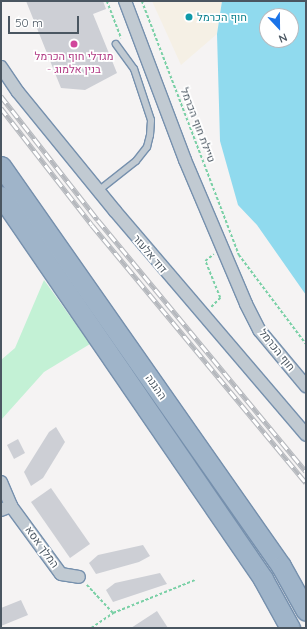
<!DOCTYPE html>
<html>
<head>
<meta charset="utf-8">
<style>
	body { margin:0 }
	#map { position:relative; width:307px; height:629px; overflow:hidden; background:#f5f3f3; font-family:Quicksand,Heebo,sans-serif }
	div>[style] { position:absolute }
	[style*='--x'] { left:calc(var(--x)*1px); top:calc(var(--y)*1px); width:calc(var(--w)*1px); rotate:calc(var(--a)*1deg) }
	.green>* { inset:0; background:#c3f1d5 }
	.sand>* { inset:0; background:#f5f0e5 }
	.water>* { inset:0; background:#90daee }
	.building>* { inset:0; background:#cdcfd5 }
	.path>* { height:1.5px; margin-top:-0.75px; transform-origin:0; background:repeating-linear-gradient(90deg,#7ad0a6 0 3px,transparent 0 5px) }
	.roads { filter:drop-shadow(1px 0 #7690ad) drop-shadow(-1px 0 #7690ad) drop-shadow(0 1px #7690ad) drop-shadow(0 -1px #7690ad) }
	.service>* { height:6px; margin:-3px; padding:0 3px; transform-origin:3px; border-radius:3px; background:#c1cad2 }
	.minor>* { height:12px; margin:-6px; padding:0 6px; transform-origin:6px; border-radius:6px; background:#c1cad2 }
	.trunk>* { height:19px; margin:-9.5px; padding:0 9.5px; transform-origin:9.5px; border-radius:9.5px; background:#9fb4c9 }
	.rail>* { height:4.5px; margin-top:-2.25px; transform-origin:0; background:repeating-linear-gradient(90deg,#fff 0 9px,#b5b8bd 0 18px); box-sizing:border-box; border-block:1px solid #b5b8bd }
	.dots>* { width:11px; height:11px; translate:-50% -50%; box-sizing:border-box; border:2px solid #fff; border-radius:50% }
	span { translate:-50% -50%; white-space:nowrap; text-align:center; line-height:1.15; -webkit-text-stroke:3.5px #fff; paint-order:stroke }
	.culture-label { font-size:11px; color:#0d838f }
	.left { translate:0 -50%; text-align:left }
	.hotel-label { font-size:11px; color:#b23c85 }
	.street-label { font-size:11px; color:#4a5661 }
	.frame { position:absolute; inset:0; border:2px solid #4a5661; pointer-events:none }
	.north { position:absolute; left:259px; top:8px; width:40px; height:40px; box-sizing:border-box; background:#fff; border:1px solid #b7bbc0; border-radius:50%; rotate:158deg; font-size:11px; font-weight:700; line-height:16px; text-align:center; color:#4a5661 }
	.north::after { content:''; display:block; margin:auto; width:14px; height:18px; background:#1a73e8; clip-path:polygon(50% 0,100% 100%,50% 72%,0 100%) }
	.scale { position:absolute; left:8px; top:16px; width:71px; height:18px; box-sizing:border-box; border:2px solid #4a5661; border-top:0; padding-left:5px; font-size:12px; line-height:14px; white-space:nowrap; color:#4a5661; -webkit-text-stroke:3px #fff; paint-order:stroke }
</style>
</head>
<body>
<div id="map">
	<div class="green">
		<div style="clip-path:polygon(44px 280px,90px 344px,44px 372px,1px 420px,1px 360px,15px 348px)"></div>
	</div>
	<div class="sand">
		<div style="clip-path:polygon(152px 1px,222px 1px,217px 34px,181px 65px)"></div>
	</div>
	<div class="water">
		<div style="clip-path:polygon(evenodd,222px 1px,306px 1px,306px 295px,257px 225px,238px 205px,220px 141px,217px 34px,222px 1px,267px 16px,291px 16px,291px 40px,267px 40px,267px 16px)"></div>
	</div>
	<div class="building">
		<div style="clip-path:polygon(26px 1px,103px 1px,106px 9px,93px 14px,117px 73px,85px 90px,61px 88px)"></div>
		<div style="clip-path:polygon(56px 427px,65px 442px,43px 478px,31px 486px,24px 472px,49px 432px)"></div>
		<div style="clip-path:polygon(18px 439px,25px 453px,14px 459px,7px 445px)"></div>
		<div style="clip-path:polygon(51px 488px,90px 544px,70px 558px,31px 502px)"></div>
		<div style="clip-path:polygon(143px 545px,150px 556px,139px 562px,96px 574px,89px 563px,98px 555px)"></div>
		<div style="clip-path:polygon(160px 573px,167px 584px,113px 602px,106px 590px,115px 583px)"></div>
		<div style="clip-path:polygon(21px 600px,28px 615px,1px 626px,1px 608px)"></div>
		<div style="clip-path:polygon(157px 611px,168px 628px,131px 628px)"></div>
	</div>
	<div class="path">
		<div style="--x:107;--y:1;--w:40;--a:69"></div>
		<div style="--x:142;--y:1;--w:272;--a:69.1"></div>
		<div style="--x:239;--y:255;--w:111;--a:53"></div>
		<div style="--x:211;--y:307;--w:13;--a:-45"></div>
		<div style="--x:220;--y:298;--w:40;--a:-112"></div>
		<div style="--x:205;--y:261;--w:11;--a:-38"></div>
		<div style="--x:87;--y:585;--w:38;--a:47"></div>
		<div style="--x:91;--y:628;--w:27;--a:-34"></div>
		<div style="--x:113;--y:613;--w:88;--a:-21.9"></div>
	</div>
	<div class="roads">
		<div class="service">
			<div style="--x:98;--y:191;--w:48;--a:-38.3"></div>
			<div style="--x:136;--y:161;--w:18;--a:-52"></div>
			<div style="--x:147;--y:147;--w:12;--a:-76"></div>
			<div style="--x:150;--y:135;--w:15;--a:-86"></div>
			<div style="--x:151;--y:120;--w:54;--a:-108.4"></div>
			<div style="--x:134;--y:69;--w:31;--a:-126"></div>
		</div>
		<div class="minor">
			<div style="--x:125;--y:1;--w:170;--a:69.3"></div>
			<div style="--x:185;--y:160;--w:156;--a:67"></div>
			<div style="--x:246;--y:304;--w:30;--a:63"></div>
			<div style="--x:260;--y:331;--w:72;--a:50.1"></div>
			<div style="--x:1;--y:67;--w:30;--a:56"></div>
			<div style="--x:18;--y:92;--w:154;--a:50.8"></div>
			<div style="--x:115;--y:211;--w:294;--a:49.5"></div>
			<div style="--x:1;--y:482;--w:26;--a:67"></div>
			<div style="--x:1;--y:510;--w:11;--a:-22"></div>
			<div style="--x:11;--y:506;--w:84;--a:53.7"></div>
			<div style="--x:61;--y:574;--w:18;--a:9"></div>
		</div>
		<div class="trunk">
			<div style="--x:1;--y:166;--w:488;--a:55"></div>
			<div style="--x:281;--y:566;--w:51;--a:60.9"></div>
			<div style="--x:1;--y:196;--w:464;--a:55.6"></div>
			<div style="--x:263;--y:579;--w:56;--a:61.1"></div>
		</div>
	</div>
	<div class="rail">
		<div style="--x:1;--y:96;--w:157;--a:52"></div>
		<div style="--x:98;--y:220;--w:326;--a:50.4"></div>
		<div style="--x:1;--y:108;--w:148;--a:52.1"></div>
		<div style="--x:92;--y:225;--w:335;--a:50.3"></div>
	</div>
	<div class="dots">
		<div style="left:189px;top:17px;background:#0f9aa8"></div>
		<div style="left:74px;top:44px;background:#d1479c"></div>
	</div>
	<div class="culture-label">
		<span class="left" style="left:197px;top:17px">חוף הכרמל</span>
	</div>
	<div class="hotel-label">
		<span style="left:74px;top:63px">מגדלי חוף הכרמל<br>- בנין אלמוג</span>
	</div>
	<div class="street-label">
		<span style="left:198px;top:125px;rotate:69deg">טיילת חוף הכרמל</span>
		<span style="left:150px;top:254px;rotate:50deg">דוד אלעזר</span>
		<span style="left:277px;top:350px;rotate:51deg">חוף הכרמל</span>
		<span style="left:156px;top:387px;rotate:55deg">ההגנה</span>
		<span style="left:42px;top:547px;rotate:54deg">המלך אסא</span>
	</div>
	<div class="frame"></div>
	<div class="north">N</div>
	<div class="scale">50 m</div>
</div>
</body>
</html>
